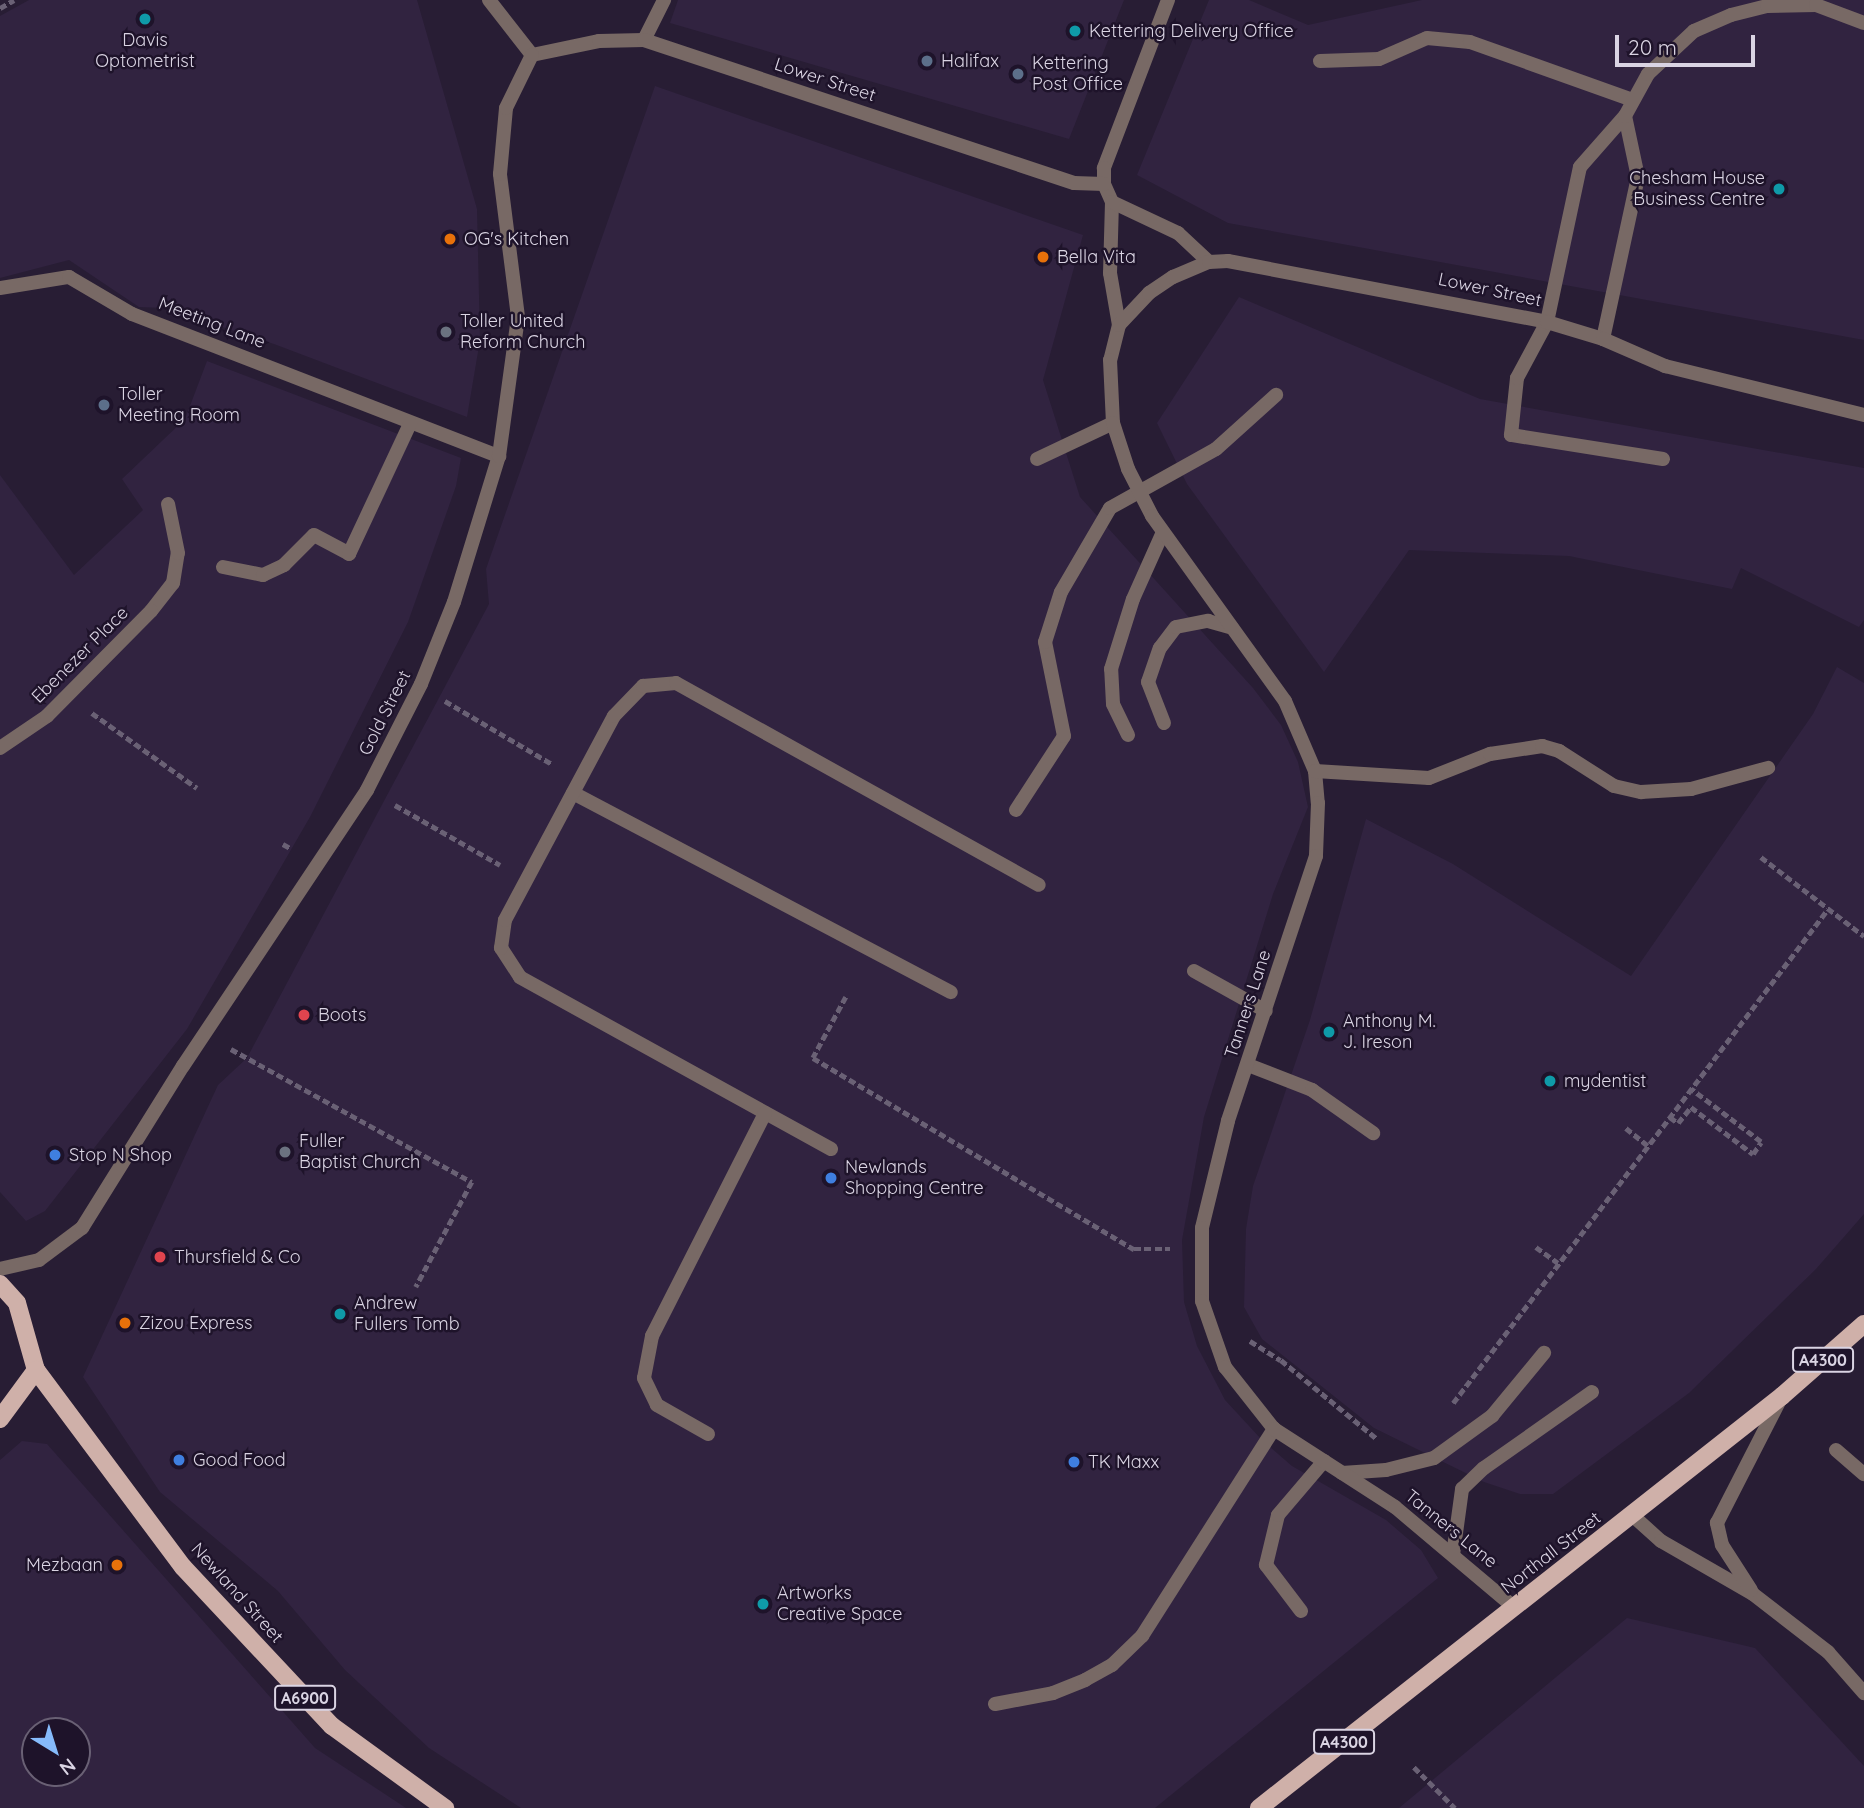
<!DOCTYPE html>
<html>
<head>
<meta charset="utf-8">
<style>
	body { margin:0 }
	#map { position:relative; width:1864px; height:1808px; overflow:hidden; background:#281d34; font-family:Quicksand,sans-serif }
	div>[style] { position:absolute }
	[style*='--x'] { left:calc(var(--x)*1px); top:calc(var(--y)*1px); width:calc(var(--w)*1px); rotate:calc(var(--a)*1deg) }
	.built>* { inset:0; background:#312340 }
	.path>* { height:4.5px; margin-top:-2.25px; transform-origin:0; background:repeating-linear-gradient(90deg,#6a6175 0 7px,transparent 0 10.5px) }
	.lane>* { height:14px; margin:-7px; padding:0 7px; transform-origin:7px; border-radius:7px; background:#786965 }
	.street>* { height:14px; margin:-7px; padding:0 7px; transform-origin:7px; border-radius:7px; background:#786965 }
	.primary>* { height:18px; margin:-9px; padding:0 9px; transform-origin:9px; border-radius:9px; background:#cfb0a9 }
	.dots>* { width:19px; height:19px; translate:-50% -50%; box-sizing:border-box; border:4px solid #1e132a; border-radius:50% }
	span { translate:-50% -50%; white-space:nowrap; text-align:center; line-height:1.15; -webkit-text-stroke:5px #1e132a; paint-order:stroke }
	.shield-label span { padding:2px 5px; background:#1e132a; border:2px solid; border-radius:5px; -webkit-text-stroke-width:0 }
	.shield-label { font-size:16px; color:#dad4e3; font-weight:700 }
	.poi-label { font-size:18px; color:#dad4e3 }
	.left { translate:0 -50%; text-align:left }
	.right { translate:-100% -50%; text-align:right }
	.street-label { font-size:18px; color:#dad4e3 }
	.north { position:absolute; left:21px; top:1717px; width:70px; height:70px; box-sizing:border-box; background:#1e132a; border:2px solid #696074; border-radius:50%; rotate:142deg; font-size:19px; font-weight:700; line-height:28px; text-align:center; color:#dad4e3 }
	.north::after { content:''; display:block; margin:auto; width:24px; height:32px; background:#86bbfb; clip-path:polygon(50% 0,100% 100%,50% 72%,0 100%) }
	.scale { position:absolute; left:1615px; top:35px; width:140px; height:32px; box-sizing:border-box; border:4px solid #dad4e3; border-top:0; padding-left:9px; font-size:21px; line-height:24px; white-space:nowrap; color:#dad4e3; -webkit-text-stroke:5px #1e132a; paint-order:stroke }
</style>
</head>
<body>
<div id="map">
	<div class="built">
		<div style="clip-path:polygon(29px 0,417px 0,477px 209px,480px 340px,467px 417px,274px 344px,165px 308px,139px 307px,69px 260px,0 278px,0 16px)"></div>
		<div style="clip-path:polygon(678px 0,1124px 0,1069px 139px,670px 23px)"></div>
		<div style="clip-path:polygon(1209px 0,1249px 0,1308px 25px,1422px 0,1864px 0,1864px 340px,1228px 223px,1137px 175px)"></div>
		<div style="clip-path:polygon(655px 86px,1083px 235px,1043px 380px,1080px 497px,1253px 688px,1281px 725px,1298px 762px,1308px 807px,1273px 894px,1204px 1117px,1182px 1240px,1184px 1302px,1197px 1346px,1225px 1400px,1262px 1440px,1292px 1466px,1386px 1520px,1421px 1550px,1438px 1578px,1155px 1808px,521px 1808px,429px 1748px,345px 1670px,278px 1591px,160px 1492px,83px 1377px,218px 1085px,247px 1058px,489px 604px,486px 569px)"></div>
		<div style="clip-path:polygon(1239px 297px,1480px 399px,1864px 468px,1864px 620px,1859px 627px,1741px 568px,1732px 589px,1569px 556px,1409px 550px,1324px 672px,1187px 484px,1157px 423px)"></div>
		<div style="clip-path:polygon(207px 361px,461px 458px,456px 486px,408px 622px,310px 817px,187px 1029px,45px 1211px,26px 1221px,0 1192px,0 475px,74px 575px,143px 510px,122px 479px,185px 419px)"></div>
		<div style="clip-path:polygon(1837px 667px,1864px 683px,1864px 1214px,1816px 1269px,1689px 1393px,1553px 1494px,1520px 1494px,1484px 1482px,1374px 1428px,1262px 1339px,1244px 1307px,1246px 1229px,1253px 1186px,1310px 1020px,1366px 819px,1453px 864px,1631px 976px,1813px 714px)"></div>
		<div style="clip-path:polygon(evenodd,22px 1441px,47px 1444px,315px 1748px,406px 1808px,0 1808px,0 1460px,22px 1441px,35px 1731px,77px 1731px,77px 1773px,35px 1773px,35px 1731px)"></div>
		<div style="clip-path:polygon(1627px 1618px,1755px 1648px,1864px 1766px,1864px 1808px,1399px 1808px)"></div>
	</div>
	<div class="path">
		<div style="--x:0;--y:8;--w:16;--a:-30"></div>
		<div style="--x:445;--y:701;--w:124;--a:30.5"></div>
		<div style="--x:92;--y:713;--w:129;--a:35.5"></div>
		<div style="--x:395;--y:805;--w:121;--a:29.7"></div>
		<div style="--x:283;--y:844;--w:10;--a:29"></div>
		<div style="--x:1761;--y:857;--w:130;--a:37.5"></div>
		<div style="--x:846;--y:997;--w:69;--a:118.4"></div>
		<div style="--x:813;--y:1058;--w:374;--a:30.8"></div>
		<div style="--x:1134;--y:1249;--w:36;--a:0"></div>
		<div style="--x:231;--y:1049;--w:275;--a:28.9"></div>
		<div style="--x:472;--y:1182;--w:119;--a:118.1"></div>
		<div style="--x:1670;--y:1117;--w:10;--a:37"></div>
		<div style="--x:1678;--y:1123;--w:21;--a:-51"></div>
		<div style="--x:1691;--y:1107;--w:78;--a:37.2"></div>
		<div style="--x:1753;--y:1154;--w:14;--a:-56"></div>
		<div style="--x:1761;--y:1142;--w:88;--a:-142.9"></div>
		<div style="--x:1626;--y:1128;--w:28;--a:39"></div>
		<div style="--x:1536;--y:1247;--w:27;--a:36"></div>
		<div style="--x:1250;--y:1341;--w:36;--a:32"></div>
		<div style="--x:1281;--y:1360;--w:123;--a:39.4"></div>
		<div style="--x:1453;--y:1403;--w:620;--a:-52.8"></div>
		<div style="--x:1414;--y:1767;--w:58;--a:45"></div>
	</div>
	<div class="lane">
		<div style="--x:1320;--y:61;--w:59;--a:-1.9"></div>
		<div style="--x:1379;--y:59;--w:52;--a:-23.6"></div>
		<div style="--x:1427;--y:38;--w:43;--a:5.3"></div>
		<div style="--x:1470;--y:42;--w:173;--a:19.6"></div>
		<div style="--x:1603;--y:339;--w:166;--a:-77.8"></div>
		<div style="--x:1638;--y:177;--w:62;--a:-102"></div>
		<div style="--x:1037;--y:459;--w:84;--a:-25.3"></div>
		<div style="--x:1663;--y:459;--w:154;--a:-171"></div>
		<div style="--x:1511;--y:435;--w:57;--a:-84"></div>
		<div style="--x:1517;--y:378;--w:64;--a:-61.8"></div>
		<div style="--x:1547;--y:322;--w:158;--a:-78"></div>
		<div style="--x:1580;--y:167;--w:68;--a:-48.6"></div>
		<div style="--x:1625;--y:116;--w:48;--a:-61.3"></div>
		<div style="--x:1648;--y:74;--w:63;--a:-43.1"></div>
		<div style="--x:1694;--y:31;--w:40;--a:-23.4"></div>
		<div style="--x:1731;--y:15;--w:37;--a:-14"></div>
		<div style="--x:1767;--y:6;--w:49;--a:-1.2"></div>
		<div style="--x:1816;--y:5;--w:51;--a:20.6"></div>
		<div style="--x:223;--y:567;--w:41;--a:11.3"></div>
		<div style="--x:263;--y:575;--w:23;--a:-25"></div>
		<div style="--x:284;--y:565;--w:42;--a:-45"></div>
		<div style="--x:314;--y:535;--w:40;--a:28"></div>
		<div style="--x:151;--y:611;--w:36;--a:-52"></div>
		<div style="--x:173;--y:583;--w:30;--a:-81"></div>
		<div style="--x:178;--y:553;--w:50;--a:-101.5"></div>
		<div style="--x:1164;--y:723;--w:44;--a:-111.3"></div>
		<div style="--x:1148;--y:682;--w:36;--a:-71"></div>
		<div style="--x:1160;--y:648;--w:26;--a:-53"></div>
		<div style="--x:1176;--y:627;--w:33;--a:-11"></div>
		<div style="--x:1208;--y:621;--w:25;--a:16"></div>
		<div style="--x:1128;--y:735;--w:34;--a:-116"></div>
		<div style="--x:1113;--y:704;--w:35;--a:-93"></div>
		<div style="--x:1111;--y:669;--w:73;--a:-72.6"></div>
		<div style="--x:1133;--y:599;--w:73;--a:-65.9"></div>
		<div style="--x:573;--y:793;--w:427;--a:27.8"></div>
		<div style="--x:1016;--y:810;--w:88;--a:-57"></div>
		<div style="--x:1064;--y:736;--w:96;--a:-101.4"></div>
		<div style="--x:1045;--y:642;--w:52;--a:-72.3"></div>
		<div style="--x:1061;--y:592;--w:97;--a:-59.7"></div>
		<div style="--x:1110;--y:508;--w:121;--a:-29.1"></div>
		<div style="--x:1216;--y:449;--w:81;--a:-42"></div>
		<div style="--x:1194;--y:971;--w:82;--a:29.1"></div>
		<div style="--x:1248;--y:1065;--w:69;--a:21.3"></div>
		<div style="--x:1312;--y:1090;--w:75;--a:35.2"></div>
		<div style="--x:831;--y:1149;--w:355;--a:-151.1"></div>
		<div style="--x:520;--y:977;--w:35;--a:-123"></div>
		<div style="--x:501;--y:948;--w:28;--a:-82"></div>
		<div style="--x:505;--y:920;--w:231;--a:-61.9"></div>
		<div style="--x:614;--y:716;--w:42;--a:-46"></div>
		<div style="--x:643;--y:686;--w:33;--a:-5"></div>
		<div style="--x:676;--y:683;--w:415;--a:29.1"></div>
		<div style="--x:708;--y:1434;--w:59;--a:-150.4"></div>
		<div style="--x:657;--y:1405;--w:30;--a:-116"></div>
		<div style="--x:644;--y:1378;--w:43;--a:-79.2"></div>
		<div style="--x:652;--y:1336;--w:250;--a:-63.1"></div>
		<div style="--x:1836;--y:1450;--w:37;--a:41"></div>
		<div style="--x:1342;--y:1473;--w:44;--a:-3.9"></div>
		<div style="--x:1386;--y:1470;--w:49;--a:-14"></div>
		<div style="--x:1434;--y:1458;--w:72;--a:-35.9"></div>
		<div style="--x:1492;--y:1416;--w:82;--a:-50.5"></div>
		<div style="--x:1632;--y:1515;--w:39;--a:42"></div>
		<div style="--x:1661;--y:1541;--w:106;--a:29.9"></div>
		<div style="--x:1753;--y:1594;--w:95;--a:37.7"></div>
		<div style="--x:1828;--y:1652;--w:55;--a:48.7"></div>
		<div style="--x:1453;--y:1555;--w:67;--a:-82.2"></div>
		<div style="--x:1462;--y:1489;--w:30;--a:-44"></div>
		<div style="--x:1484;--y:1468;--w:132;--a:-35.1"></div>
		<div style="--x:1751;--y:1590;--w:54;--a:-122.8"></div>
		<div style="--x:1722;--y:1545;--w:23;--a:-103"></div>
		<div style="--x:1717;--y:1523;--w:138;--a:-62.9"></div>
		<div style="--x:1301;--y:1611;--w:58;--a:-127.3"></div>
		<div style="--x:1266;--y:1565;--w:51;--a:-76.5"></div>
		<div style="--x:1278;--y:1515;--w:71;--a:-49.6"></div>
		<div style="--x:995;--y:1704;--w:59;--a:-10.7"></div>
		<div style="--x:1053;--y:1693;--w:35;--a:-22"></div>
		<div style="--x:1085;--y:1680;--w:31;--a:-29"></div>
		<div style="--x:1112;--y:1665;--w:42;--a:-44"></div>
		<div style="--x:1142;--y:1636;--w:246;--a:-57.5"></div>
	</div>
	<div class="street">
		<div style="--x:489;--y:0;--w:70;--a:52"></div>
		<div style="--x:1168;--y:0;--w:180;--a:110.9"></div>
		<div style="--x:1104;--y:168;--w:16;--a:90"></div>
		<div style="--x:1104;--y:184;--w:20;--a:66"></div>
		<div style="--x:1112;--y:202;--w:71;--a:91.6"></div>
		<div style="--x:1110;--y:273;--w:53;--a:80.2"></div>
		<div style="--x:1119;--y:325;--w:36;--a:104"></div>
		<div style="--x:1110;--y:360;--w:63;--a:87.3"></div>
		<div style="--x:1113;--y:423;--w:48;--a:71.9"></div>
		<div style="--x:1128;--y:469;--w:53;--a:62.9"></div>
		<div style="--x:1152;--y:516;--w:228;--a:54.3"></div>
		<div style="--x:1285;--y:701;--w:76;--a:66.8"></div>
		<div style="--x:1315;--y:771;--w:32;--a:85"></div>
		<div style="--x:1318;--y:803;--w:53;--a:92.2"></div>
		<div style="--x:1316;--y:856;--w:279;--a:108.4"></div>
		<div style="--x:1228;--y:1121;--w:110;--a:103.7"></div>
		<div style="--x:1202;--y:1228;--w:73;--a:90"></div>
		<div style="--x:1202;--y:1301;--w:70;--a:70.8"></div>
		<div style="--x:1225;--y:1367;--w:79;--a:51.7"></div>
		<div style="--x:1274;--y:1429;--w:144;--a:32.8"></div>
		<div style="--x:1395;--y:1507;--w:157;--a:40.1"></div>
		<div style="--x:644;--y:40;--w:45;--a:-63.4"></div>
		<div style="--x:532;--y:55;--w:68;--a:-11.8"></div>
		<div style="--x:599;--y:41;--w:45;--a:-1.3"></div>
		<div style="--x:644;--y:40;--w:453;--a:18.4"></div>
		<div style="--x:1074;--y:183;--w:30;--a:2"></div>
		<div style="--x:1112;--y:202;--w:73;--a:25.2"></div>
		<div style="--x:1178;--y:233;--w:42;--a:43.1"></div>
		<div style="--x:0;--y:288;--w:70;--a:-9.1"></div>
		<div style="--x:69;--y:277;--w:73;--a:30.4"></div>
		<div style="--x:132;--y:314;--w:394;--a:21.2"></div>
		<div style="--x:1119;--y:325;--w:44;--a:-46.8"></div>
		<div style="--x:1149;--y:293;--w:29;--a:-34"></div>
		<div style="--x:1173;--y:277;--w:39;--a:-23"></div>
		<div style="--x:1209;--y:262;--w:19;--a:-3"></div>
		<div style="--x:1228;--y:261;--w:325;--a:10.8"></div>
		<div style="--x:1547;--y:322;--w:59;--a:16.9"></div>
		<div style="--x:1603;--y:339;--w:68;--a:23.5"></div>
		<div style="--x:1665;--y:366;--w:205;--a:13.8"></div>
		<div style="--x:349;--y:554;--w:144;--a:-64.9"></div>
		<div style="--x:0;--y:748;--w:57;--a:-34.2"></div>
		<div style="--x:47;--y:716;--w:148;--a:-45.3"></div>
		<div style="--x:1315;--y:771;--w:114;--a:3.5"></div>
		<div style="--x:1429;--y:778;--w:66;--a:-21.5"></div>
		<div style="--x:1490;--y:754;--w:53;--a:-8.7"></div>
		<div style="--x:1542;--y:746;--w:18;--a:16"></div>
		<div style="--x:1559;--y:751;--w:65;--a:32.5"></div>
		<div style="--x:1614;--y:786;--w:28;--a:13"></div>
		<div style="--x:1641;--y:792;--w:50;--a:-3.4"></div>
		<div style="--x:1691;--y:789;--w:80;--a:-15.3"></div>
		<div style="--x:0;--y:1269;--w:40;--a:-13"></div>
		<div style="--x:39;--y:1260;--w:54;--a:-36.7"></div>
		<div style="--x:82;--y:1228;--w:191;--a:-58.1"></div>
		<div style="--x:183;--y:1066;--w:332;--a:-56.3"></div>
		<div style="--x:367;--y:790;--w:119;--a:-63"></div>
		<div style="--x:421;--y:684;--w:88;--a:-68.1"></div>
		<div style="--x:454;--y:602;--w:153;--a:-72.9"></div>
		<div style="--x:499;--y:456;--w:140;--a:-82.2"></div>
		<div style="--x:518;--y:317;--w:144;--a:-97.2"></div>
		<div style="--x:500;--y:174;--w:66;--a:-84.8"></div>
		<div style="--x:506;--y:108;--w:59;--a:-63.9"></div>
	</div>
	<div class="primary">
		<div style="--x:0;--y:1284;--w:25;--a:48"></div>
		<div style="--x:17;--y:1303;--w:70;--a:74.2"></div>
		<div style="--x:36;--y:1370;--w:246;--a:53.3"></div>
		<div style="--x:183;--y:1567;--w:218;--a:46.9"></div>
		<div style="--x:332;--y:1726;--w:140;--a:36"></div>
		<div style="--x:0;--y:1419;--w:61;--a:-53.7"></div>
		<div style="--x:1259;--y:1808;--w:666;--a:-38.23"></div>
		<div style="--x:1782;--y:1396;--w:109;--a:-41.3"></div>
	</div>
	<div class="dots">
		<div style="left:145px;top:19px;background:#0f9aa8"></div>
		<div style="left:1075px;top:31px;background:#0f9aa8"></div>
		<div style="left:927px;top:61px;background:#5c6f8a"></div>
		<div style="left:1018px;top:74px;background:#5c6f8a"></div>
		<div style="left:1779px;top:189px;background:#0f9aa8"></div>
		<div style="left:450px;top:239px;background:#e8710a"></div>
		<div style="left:1043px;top:257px;background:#e8710a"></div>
		<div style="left:446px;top:332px;background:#6b7280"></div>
		<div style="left:104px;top:405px;background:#5c6f8a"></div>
		<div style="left:304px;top:1015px;background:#e0444e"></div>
		<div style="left:1329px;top:1032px;background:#0f9aa8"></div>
		<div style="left:1550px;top:1081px;background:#0f9aa8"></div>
		<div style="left:285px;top:1152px;background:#6b7280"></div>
		<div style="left:55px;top:1155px;background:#3f7fe0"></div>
		<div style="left:831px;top:1178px;background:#3f7fe0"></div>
		<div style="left:160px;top:1257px;background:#e0444e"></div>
		<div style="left:340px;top:1314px;background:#0f9aa8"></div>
		<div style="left:125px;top:1323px;background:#e8710a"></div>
		<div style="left:179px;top:1460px;background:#3f7fe0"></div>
		<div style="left:1074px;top:1462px;background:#3f7fe0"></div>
		<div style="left:117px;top:1565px;background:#e8710a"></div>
		<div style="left:763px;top:1604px;background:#0f9aa8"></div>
	</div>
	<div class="shield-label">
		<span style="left:1823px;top:1360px">A4300</span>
		<span style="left:305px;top:1698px">A6900</span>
		<span style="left:1344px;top:1742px">A4300</span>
	</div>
	<div class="poi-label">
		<span class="left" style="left:1089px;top:31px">Kettering Delivery Office</span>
		<span style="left:145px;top:51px">Davis<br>Optometrist</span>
		<span class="left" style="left:941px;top:61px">Halifax</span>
		<span class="left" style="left:1032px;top:74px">Kettering<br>Post Office</span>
		<span class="right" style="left:1765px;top:189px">Chesham House<br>Business Centre</span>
		<span class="left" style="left:464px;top:239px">OG's Kitchen</span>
		<span class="left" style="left:1057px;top:257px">Bella Vita</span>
		<span class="left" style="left:460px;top:332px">Toller United<br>Reform Church</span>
		<span class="left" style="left:118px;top:405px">Toller<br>Meeting Room</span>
		<span class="left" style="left:318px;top:1015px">Boots</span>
		<span class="left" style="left:1343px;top:1032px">Anthony M.<br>J. Ireson</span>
		<span class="left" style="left:1564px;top:1081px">mydentist</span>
		<span class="left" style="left:299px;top:1152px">Fuller<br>Baptist Church</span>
		<span class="left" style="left:69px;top:1155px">Stop N Shop</span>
		<span class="left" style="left:845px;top:1178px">Newlands<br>Shopping Centre</span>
		<span class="left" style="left:174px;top:1257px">Thursfield &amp; Co</span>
		<span class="left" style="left:354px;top:1314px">Andrew<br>Fullers Tomb</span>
		<span class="left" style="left:139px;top:1323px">Zizou Express</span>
		<span class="left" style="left:193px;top:1460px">Good Food</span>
		<span class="left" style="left:1088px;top:1462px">TK Maxx</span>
		<span class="right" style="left:103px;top:1565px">Mezbaan</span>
		<span class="left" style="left:777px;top:1604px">Artworks<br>Creative Space</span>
	</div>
	<div class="street-label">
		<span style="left:825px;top:80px;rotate:18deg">Lower Street</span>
		<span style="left:1490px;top:290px;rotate:12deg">Lower Street</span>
		<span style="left:212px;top:323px;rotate:21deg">Meeting Lane</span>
		<span style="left:80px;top:655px;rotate:-45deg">Ebenezer Place</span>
		<span style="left:385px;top:713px;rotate:-63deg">Gold Street</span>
		<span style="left:1248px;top:1004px;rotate:-72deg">Tanners Lane</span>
		<span style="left:1451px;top:1529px;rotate:39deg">Tanners Lane</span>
		<span style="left:1551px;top:1553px;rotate:-38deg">Northall Street</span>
		<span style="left:237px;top:1593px;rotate:48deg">Newland Street</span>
	</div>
	<div class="north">N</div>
	<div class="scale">20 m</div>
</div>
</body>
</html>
